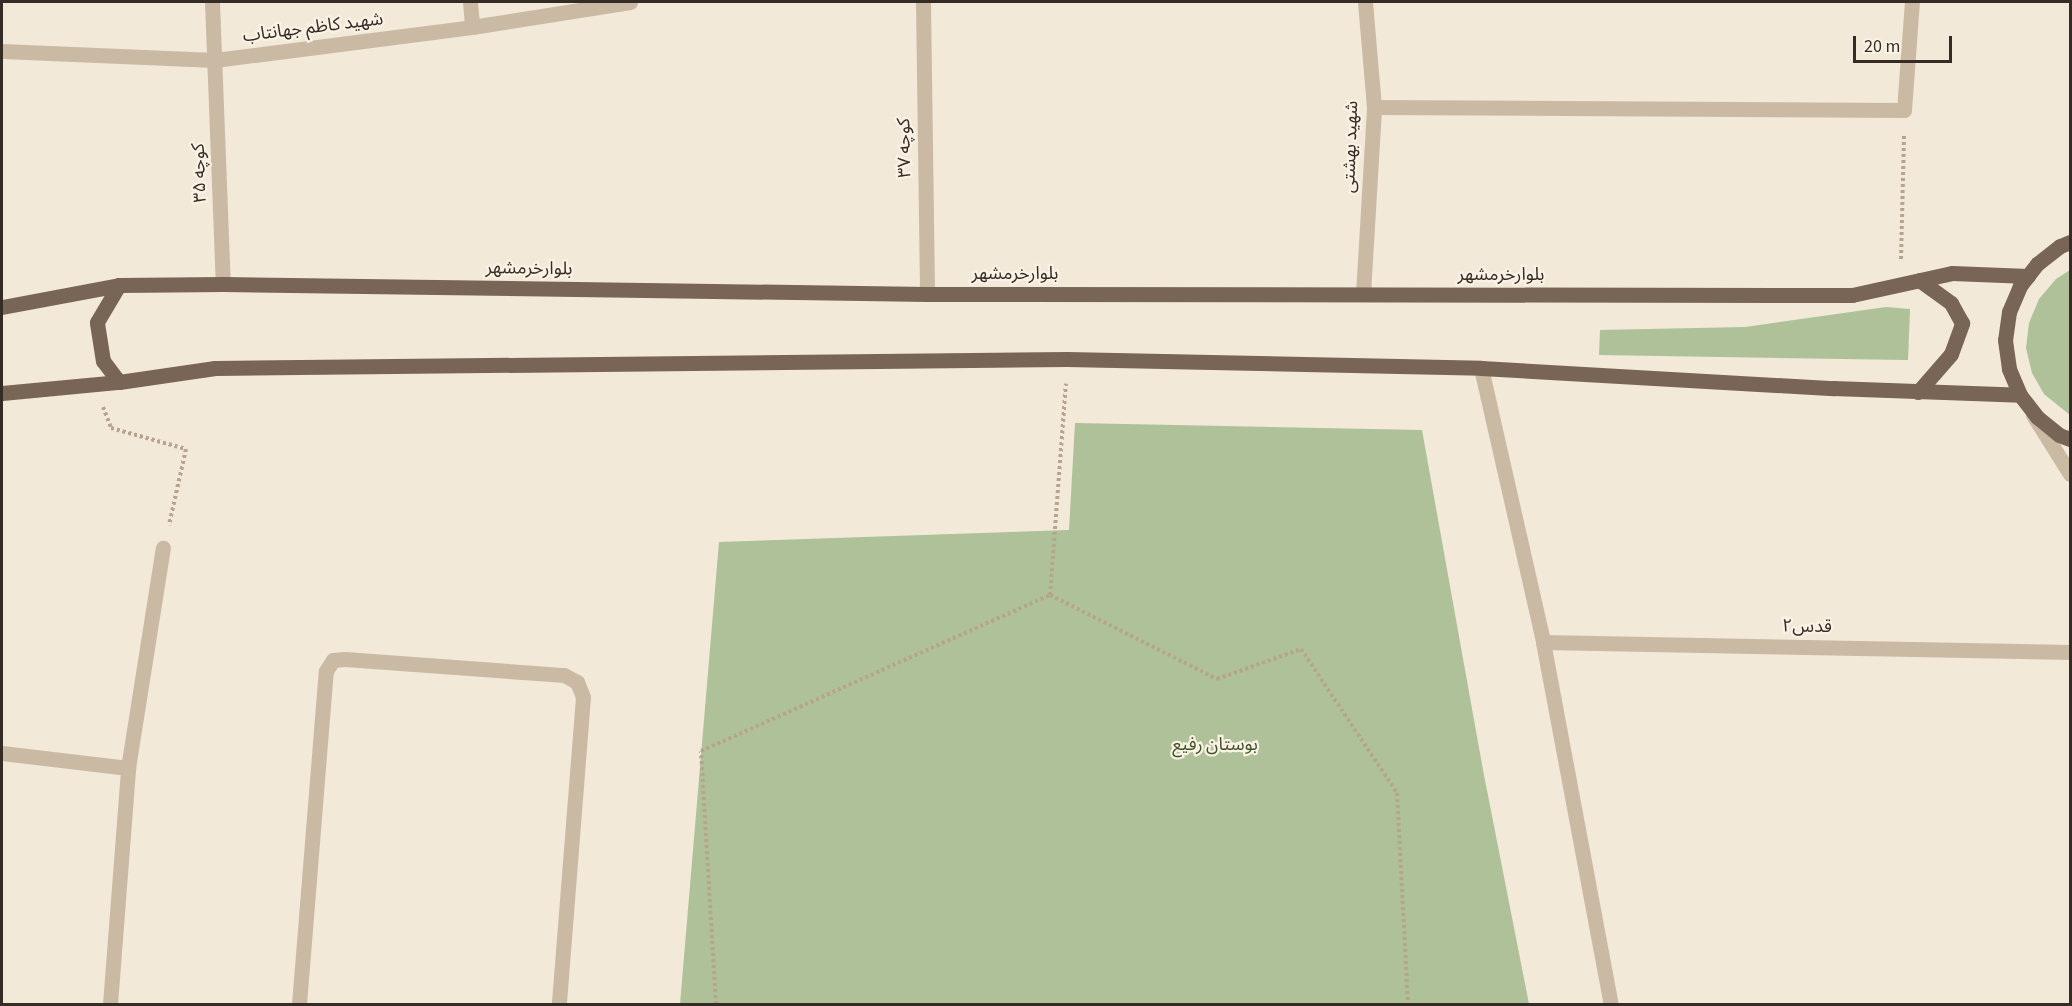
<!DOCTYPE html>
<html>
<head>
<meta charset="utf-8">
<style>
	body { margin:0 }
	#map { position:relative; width:2072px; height:1006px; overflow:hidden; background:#f2e9d8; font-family:"Source Sans 3","Noto Sans Arabic",sans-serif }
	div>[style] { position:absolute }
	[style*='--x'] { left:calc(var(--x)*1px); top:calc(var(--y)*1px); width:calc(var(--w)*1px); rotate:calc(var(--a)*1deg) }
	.green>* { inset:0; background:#aec198 }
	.path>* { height:4px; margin-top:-2px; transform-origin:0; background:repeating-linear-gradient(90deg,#b6a48e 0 3px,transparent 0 6px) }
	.minor>* { height:15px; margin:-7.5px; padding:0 7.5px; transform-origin:7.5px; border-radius:7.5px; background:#cabaa4 }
	.major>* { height:15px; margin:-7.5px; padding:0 7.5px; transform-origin:7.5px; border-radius:7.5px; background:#786556 }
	span { translate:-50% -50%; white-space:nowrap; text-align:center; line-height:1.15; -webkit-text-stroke:4.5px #faf2e4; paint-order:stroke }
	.street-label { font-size:18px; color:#352c26 }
	.park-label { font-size:18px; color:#3f5429 }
	.frame { position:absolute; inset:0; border:3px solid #352c26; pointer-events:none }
	.scale { position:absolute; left:1853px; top:36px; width:99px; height:27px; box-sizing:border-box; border:3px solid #352c26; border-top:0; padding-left:8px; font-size:18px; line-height:21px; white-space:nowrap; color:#352c26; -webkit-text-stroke:4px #faf2e4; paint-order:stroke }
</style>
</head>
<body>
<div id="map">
	<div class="green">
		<div style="clip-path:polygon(2070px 270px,2070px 415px,2044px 394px,2032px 373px,2026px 348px,2029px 323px,2039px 299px,2056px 279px)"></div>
		<div style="clip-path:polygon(1886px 307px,1910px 309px,1908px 360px,1599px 355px,1600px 330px,1745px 327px)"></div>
		<div style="clip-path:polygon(1075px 423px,1422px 430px,1483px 770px,1529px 1004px,680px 1004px,719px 542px,1069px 530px)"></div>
	</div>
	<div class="path">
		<div style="--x:1901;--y:259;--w:125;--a:-88.6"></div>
		<div style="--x:103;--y:407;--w:22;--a:69"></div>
		<div style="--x:111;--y:428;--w:78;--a:15.6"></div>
		<div style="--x:186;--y:449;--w:78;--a:102.6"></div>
		<div style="--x:1050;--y:595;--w:187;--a:26.7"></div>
		<div style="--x:1217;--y:679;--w:89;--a:-19.7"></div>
		<div style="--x:1301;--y:649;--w:173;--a:56.3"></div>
		<div style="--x:1397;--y:793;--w:211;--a:87"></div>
		<div style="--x:1050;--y:595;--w:212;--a:-85.7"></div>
		<div style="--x:716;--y:1004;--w:253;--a:-93.4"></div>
		<div style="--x:701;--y:751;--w:382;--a:-24.1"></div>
	</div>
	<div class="minor">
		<div style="--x:212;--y:2;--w:282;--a:87.8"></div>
		<div style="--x:470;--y:2;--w:25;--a:85"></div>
		<div style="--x:923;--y:2;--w:292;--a:89.2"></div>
		<div style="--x:2;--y:51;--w:213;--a:2.4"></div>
		<div style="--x:215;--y:60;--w:259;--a:-7.3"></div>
		<div style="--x:472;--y:27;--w:160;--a:-9"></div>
		<div style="--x:1374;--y:107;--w:530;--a:0.32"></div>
		<div style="--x:1904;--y:110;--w:108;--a:-85.8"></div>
		<div style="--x:1363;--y:294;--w:187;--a:-86.6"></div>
		<div style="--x:1374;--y:107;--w:105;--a:-94.9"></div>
		<div style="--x:1481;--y:368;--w:281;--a:77.2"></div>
		<div style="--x:1543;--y:642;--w:368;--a:79.4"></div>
		<div style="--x:2033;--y:415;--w:70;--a:57.9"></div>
		<div style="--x:1543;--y:642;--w:527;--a:1.09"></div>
		<div style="--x:2;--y:753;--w:127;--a:6.8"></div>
		<div style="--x:110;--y:1004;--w:237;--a:-85.6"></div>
		<div style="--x:128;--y:768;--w:223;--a:-81"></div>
		<div style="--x:299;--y:1004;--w:334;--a:-85.4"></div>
		<div style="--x:326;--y:671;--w:13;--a:-58"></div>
		<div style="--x:333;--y:660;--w:12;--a:-5"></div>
		<div style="--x:345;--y:659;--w:220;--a:4.2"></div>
		<div style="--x:564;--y:675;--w:15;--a:28"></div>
		<div style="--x:577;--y:682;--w:16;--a:68"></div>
		<div style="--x:583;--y:697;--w:308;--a:94.5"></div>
	</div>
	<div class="major">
		<div style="--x:2070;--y:242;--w:11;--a:158"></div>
		<div style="--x:2060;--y:246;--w:29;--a:142"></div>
		<div style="--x:2037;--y:264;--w:28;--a:128"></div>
		<div style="--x:2020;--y:286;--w:28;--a:113"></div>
		<div style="--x:2009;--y:312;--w:28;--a:98"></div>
		<div style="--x:2005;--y:340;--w:29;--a:82"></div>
		<div style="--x:2009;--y:369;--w:28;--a:67"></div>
		<div style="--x:2020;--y:395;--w:28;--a:52"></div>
		<div style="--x:2037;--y:417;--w:28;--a:39"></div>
		<div style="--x:2059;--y:435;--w:12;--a:20"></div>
		<div style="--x:2;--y:307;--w:119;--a:-10.6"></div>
		<div style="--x:119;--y:285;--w:104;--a:-0.6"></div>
		<div style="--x:223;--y:284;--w:704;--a:0.81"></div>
		<div style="--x:927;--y:294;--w:925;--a:0.06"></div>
		<div style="--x:1852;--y:295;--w:102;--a:-12.4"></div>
		<div style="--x:1952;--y:273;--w:76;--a:2.3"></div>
		<div style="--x:119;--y:382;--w:26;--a:-127"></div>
		<div style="--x:103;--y:361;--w:39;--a:-99"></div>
		<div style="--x:97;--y:322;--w:43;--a:-59.3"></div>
		<div style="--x:1918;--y:392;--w:50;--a:-49"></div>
		<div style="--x:1951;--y:354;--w:33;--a:-70"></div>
		<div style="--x:1962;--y:323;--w:23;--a:-119"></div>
		<div style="--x:1951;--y:303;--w:39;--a:-144"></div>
		<div style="--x:2;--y:393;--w:118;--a:-5.4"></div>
		<div style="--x:119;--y:382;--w:97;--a:-8.3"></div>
		<div style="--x:215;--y:368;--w:852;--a:-0.61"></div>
		<div style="--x:1067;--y:359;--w:414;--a:1.2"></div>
		<div style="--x:1481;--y:368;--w:353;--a:3.3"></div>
		<div style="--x:1833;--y:388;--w:187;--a:2.1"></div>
	</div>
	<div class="street-label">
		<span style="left:313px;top:28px;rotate:-7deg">شهید کاظم جهانتاب</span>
		<span style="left:1351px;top:147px;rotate:-88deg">شهید بهشتی</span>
		<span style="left:905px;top:148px;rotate:-91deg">کوچه ۳۷</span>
		<span style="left:200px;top:173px;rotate:-92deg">کوچه ۳۵</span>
		<span style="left:529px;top:269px;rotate:1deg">بلوارخرمشهر</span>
		<span style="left:1015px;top:274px">بلوارخرمشهر</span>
		<span style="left:1501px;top:275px">بلوارخرمشهر</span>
		<span style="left:1807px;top:627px;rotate:1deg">قدس۲</span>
	</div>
	<div class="park-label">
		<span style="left:1215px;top:745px">بوستان رفیع</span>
	</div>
	<div class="frame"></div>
	<div class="scale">20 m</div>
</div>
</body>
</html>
